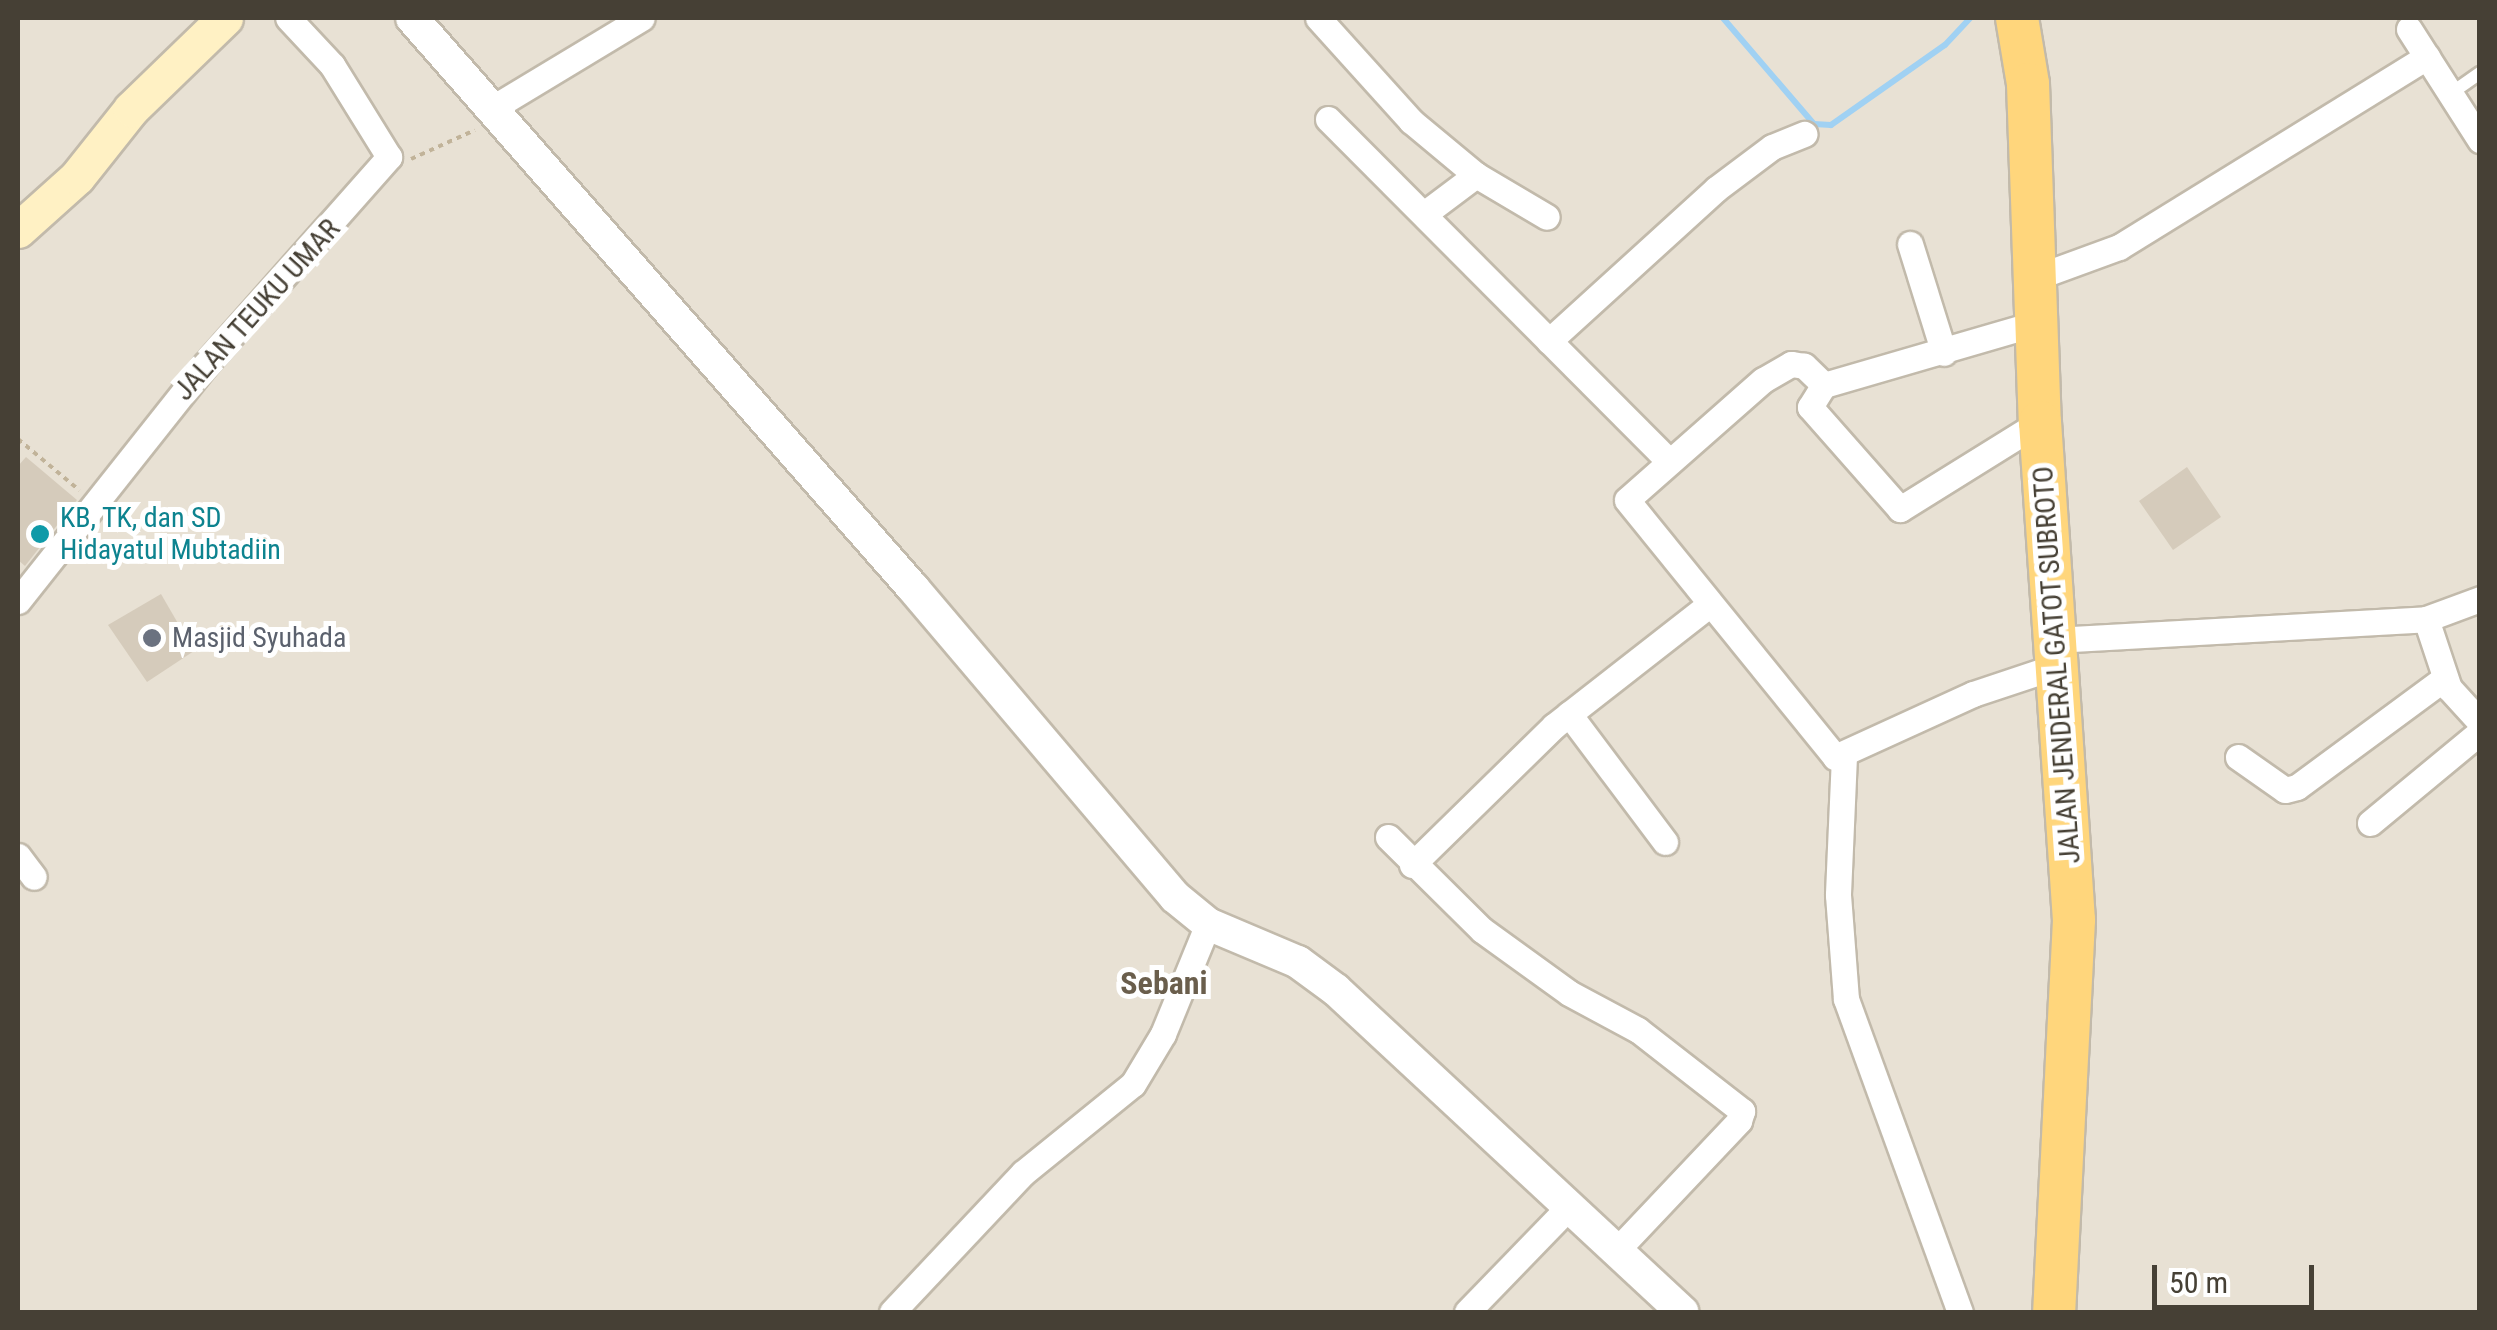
<!DOCTYPE html>
<html>
<head>
<meta charset="utf-8">
<style>
	body { margin:0 }
	#map { position:relative; width:2497px; height:1330px; overflow:hidden; background:#f3efe6; font-family:"Roboto Condensed",sans-serif }
	div>[style] { position:absolute }
	[style*='--x'] { left:calc(var(--x)*1px); top:calc(var(--y)*1px); width:calc(var(--w)*1px); rotate:calc(var(--a)*1deg) }
	.residential>* { inset:0; background:#e8e1d4 }
	.stream>* { height:6px; margin:-3px; padding:0 3px; transform-origin:3px; border-radius:3px; background:#a0d1f3 }
	.building>* { inset:0; background:#d5cbbb }
	.path>* { height:4px; margin-top:-2px; transform-origin:0; background:repeating-linear-gradient(90deg,#c1b399 0 5px,transparent 0 10px) }
	.roads { filter:drop-shadow(2px 0 #c2baab) drop-shadow(-2px 0 #c2baab) drop-shadow(0 2px #c2baab) drop-shadow(0 -2px #c2baab) }
	.service>* { height:12px; margin:-6px; padding:0 6px; transform-origin:6px; border-radius:6px; background:#fff }
	.minor>* { height:25px; margin:-12.5px; padding:0 12.5px; transform-origin:12.5px; border-radius:12.5px; background:#fff }
	.tertiary>* { height:32px; margin:-16px; padding:0 16px; transform-origin:16px; border-radius:16px; background:#fff }
	.secondary>* { height:35px; margin:-17.5px; padding:0 17.5px; transform-origin:17.5px; border-radius:17.5px; background:#fff1c4 }
	.trunk>* { height:42px; margin:-21px; padding:0 21px; transform-origin:21px; border-radius:21px; background:#ffd67c }
	.dots>* { width:28px; height:28px; translate:-50% -50%; box-sizing:border-box; border:5px solid #fff; border-radius:50% }
	span { translate:-50% -50%; white-space:nowrap; text-align:center; line-height:1.15; -webkit-text-stroke:10px #fff; paint-order:stroke }
	.street-label { font-size:28px; color:#464035 }
	.culture-label { font-size:28px; color:#0d838f }
	.left { translate:0 -50%; text-align:left }
	.worship-label { font-size:28px; color:#5b616d }
	.quarter-label { font-size:32px; color:#6a5e4c; font-weight:700 }
	.frame { position:absolute; inset:0; border:20px solid #464035; pointer-events:none }
	.scale { position:absolute; left:2152px; top:1265px; width:162px; height:45px; box-sizing:border-box; border:5px solid #464035; border-top:0; padding-left:12px; font-size:30px; line-height:35px; white-space:nowrap; color:#464035; -webkit-text-stroke:8px #fff; paint-order:stroke }
</style>
</head>
<body>
<div id="map">
	<div class="residential">
		<div style="clip-path:polygon(18px 18px,2479px 18px,2479px 1312px,18px 1312px)"></div>
	</div>
	<div class="stream">
		<div style="--x:1723;--y:18;--w:140;--a:49.4"></div>
		<div style="--x:1814;--y:124;--w:17;--a:3"></div>
		<div style="--x:1831;--y:125;--w:139;--a:-35.1"></div>
		<div style="--x:1945;--y:45;--w:37;--a:-47"></div>
	</div>
	<div class="building">
		<div style="clip-path:polygon(26px 457px,77px 500px,25px 566px,18px 560px,18px 466px)"></div>
		<div style="clip-path:polygon(2187px 467px,2221px 517px,2173px 550px,2139px 501px)"></div>
		<div style="clip-path:polygon(161px 594px,194px 651px,147px 682px,108px 625px)"></div>
	</div>
	<div class="path">
		<div style="--x:411;--y:159;--w:70;--a:-24.4"></div>
		<div style="--x:18;--y:439;--w:80;--a:39.9"></div>
	</div>
	<div class="roads">
		<div class="service">
			<div style="--x:2450;--y:94;--w:37;--a:-35"></div>
		</div>
		<div class="minor">
			<div style="--x:1318;--y:18;--w:139;--a:47.9"></div>
			<div style="--x:1411;--y:121;--w:85;--a:39.7"></div>
			<div style="--x:1476;--y:175;--w:82;--a:30.6"></div>
			<div style="--x:2409;--y:29;--w:132;--a:57.4"></div>
			<div style="--x:491;--y:109;--w:176;--a:-31.1"></div>
			<div style="--x:1328;--y:119;--w:482;--a:45.1"></div>
			<div style="--x:1424;--y:214;--w:65;--a:-36.9"></div>
			<div style="--x:1910;--y:244;--w:114;--a:72.7"></div>
			<div style="--x:2037;--y:277;--w:87;--a:-20.1"></div>
			<div style="--x:2119;--y:247;--w:362;--a:-31.7"></div>
			<div style="--x:1549;--y:341;--w:226;--a:-42.3"></div>
			<div style="--x:1716;--y:189;--w:70;--a:-36.9"></div>
			<div style="--x:1772;--y:147;--w:35;--a:-22"></div>
			<div style="--x:1824;--y:385;--w:223;--a:-16.2"></div>
			<div style="--x:2040;--y:422;--w:165;--a:148.1"></div>
			<div style="--x:1900;--y:509;--w:136;--a:-131.4"></div>
			<div style="--x:1810;--y:407;--w:26;--a:-58"></div>
			<div style="--x:1824;--y:385;--w:28;--a:-136"></div>
			<div style="--x:1804;--y:366;--w:13;--a:-171"></div>
			<div style="--x:1791;--y:364;--w:32;--a:150"></div>
			<div style="--x:1763;--y:380;--w:181;--a:138.6"></div>
			<div style="--x:1627;--y:500;--w:331;--a:51"></div>
			<div style="--x:1835;--y:757;--w:152;--a:-24.5"></div>
			<div style="--x:1973;--y:694;--w:89;--a:-18.4"></div>
			<div style="--x:18;--y:601;--w:301;--a:-51.6"></div>
			<div style="--x:205;--y:365;--w:278;--a:-48.5"></div>
			<div style="--x:389;--y:157;--w:108;--a:-121.8"></div>
			<div style="--x:332;--y:65;--w:64;--a:-133.1"></div>
			<div style="--x:2426;--y:619;--w:73;--a:71.6"></div>
			<div style="--x:2449;--y:688;--w:46;--a:47.6"></div>
			<div style="--x:2054;--y:640;--w:373;--a:-3.2"></div>
			<div style="--x:2426;--y:619;--w:58;--a:-20.3"></div>
			<div style="--x:1569;--y:714;--w:160;--a:53.1"></div>
			<div style="--x:1844;--y:756;--w:139;--a:92.5"></div>
			<div style="--x:1838;--y:895;--w:104;--a:85.6"></div>
			<div style="--x:1846;--y:999;--w:333;--a:70"></div>
			<div style="--x:2238;--y:757;--w:57;--a:35.1"></div>
			<div style="--x:2285;--y:790;--w:12;--a:-14"></div>
			<div style="--x:2297;--y:787;--w:184;--a:-36.4"></div>
			<div style="--x:2370;--y:823;--w:143;--a:-39.6"></div>
			<div style="--x:1388;--y:837;--w:132;--a:44.7"></div>
			<div style="--x:1482;--y:930;--w:107;--a:35.9"></div>
			<div style="--x:1569;--y:993;--w:78;--a:28.2"></div>
			<div style="--x:1638;--y:1030;--w:132;--a:37.9"></div>
			<div style="--x:1742;--y:1111;--w:10;--a:107"></div>
			<div style="--x:1739;--y:1121;--w:180;--a:133.4"></div>
			<div style="--x:18;--y:856;--w:26;--a:53"></div>
			<div style="--x:1412;--y:865;--w:199;--a:-44.4"></div>
			<div style="--x:1554;--y:726;--w:198;--a:-38"></div>
			<div style="--x:892;--y:1312;--w:191;--a:-46.7"></div>
			<div style="--x:1023;--y:1173;--w:141;--a:-39"></div>
			<div style="--x:1133;--y:1084;--w:58;--a:-59"></div>
			<div style="--x:1163;--y:1034;--w:119;--a:-67.8"></div>
			<div style="--x:1467;--y:1312;--w:142;--a:-45.9"></div>
		</div>
		<div class="tertiary">
			<div style="--x:412;--y:18;--w:759;--a:48.69"></div>
			<div style="--x:913;--y:588;--w:405;--a:49.7"></div>
			<div style="--x:1175;--y:897;--w:43;--a:39.3"></div>
			<div style="--x:1208;--y:924;--w:98;--a:22.9"></div>
			<div style="--x:1298;--y:962;--w:47;--a:36.4"></div>
			<div style="--x:1336;--y:990;--w:473;--a:42.9"></div>
		</div>
		<div class="secondary">
			<div style="--x:18;--y:230;--w:79;--a:-41.9"></div>
			<div style="--x:77;--y:177;--w:87;--a:-51.5"></div>
			<div style="--x:131;--y:109;--w:131;--a:-44.1"></div>
		</div>
		<div class="trunk">
			<div style="--x:2017;--y:18;--w:67;--a:80.5"></div>
			<div style="--x:2028;--y:84;--w:338;--a:88"></div>
			<div style="--x:2040;--y:422;--w:499;--a:86.1"></div>
			<div style="--x:2074;--y:920;--w:393;--a:92.9"></div>
		</div>
	</div>
	<div class="dots">
		<div style="left:40px;top:534px;background:#0f9aa8"></div>
		<div style="left:152px;top:638px;background:#6b7280"></div>
	</div>
	<div class="street-label">
		<span style="left:257px;top:310px;rotate:-48deg">JALAN TEUKU UMAR</span>
		<span style="left:2057px;top:665px;rotate:-94deg">JALAN JENDERAL GATOT SUBROTO</span>
	</div>
	<div class="culture-label">
		<span class="left" style="left:60px;top:534px">KB, TK, dan SD<br>Hidayatul Mubtadiin</span>
	</div>
	<div class="worship-label">
		<span class="left" style="left:172px;top:638px">Masjid Syuhada</span>
	</div>
	<div class="quarter-label">
		<span style="left:1164px;top:983px">Sebani</span>
	</div>
	<div class="frame"></div>
	<div class="scale">50 m</div>
</div>
</body>
</html>
